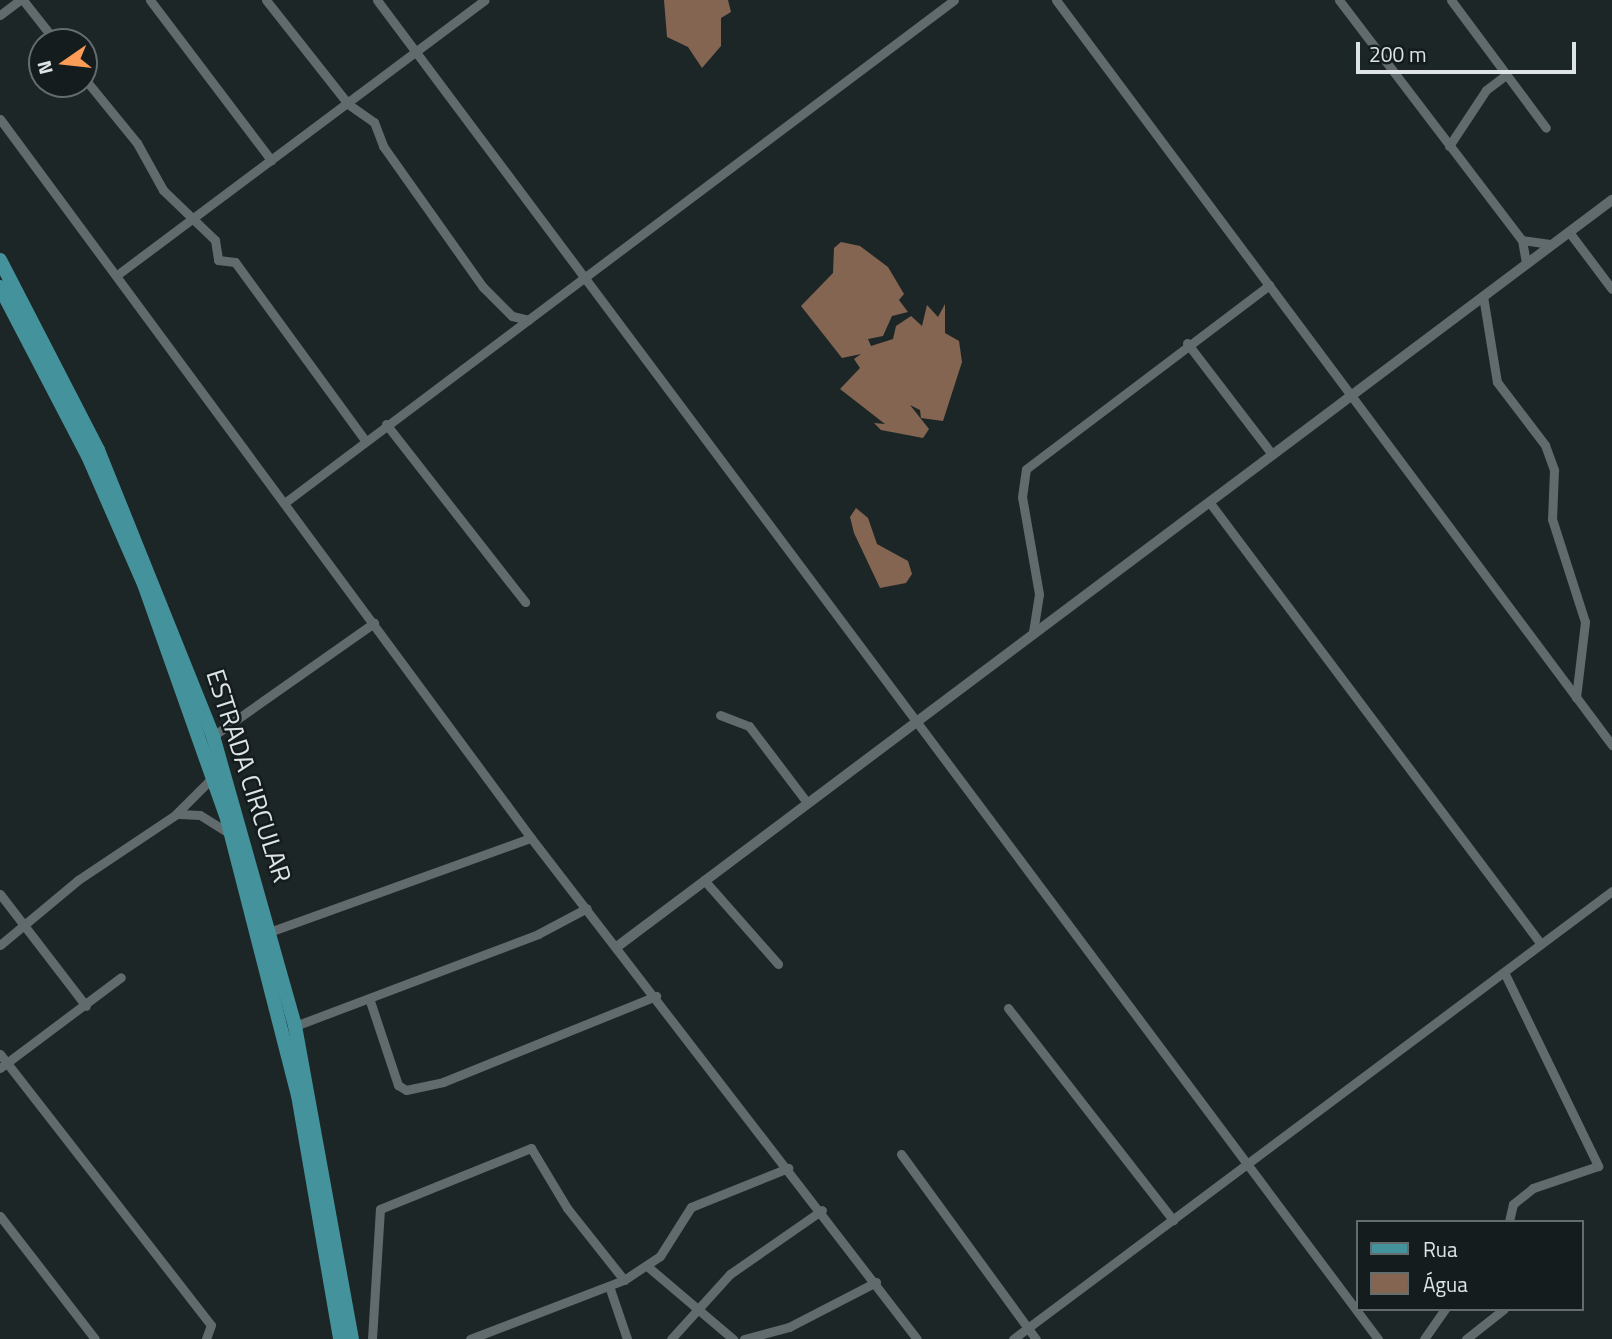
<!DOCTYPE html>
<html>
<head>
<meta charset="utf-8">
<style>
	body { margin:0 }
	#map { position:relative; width:1612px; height:1339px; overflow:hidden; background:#1d2627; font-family:"Titillium Web",sans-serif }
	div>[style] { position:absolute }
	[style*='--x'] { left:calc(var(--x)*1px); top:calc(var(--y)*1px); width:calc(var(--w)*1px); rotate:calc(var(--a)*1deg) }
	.water>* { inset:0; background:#846551 }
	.minor>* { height:9px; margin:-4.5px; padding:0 4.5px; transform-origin:4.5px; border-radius:4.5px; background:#616b6d }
	.tertiary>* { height:10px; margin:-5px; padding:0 5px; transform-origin:5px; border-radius:5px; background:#616b6d }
	.primary>* { height:14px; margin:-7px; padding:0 7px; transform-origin:7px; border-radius:7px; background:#44939c }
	span { translate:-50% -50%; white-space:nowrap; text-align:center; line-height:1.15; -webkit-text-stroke:5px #141c1d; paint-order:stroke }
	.street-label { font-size:26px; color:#dee4e5 }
	.legend { position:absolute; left:1356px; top:1220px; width:228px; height:91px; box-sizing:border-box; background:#141c1d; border:2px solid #656c6d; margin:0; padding:9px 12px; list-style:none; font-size:21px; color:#dee4e5 }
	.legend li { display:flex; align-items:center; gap:14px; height:35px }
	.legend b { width:35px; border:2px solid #656c6d }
	.north { position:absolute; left:28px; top:28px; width:70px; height:70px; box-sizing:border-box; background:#141c1d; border:2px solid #656c6d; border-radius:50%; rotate:256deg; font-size:19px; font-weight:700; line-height:28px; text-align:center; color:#dee4e5 }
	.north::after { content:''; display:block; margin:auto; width:24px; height:32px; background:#fd9c56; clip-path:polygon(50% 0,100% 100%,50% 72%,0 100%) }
	.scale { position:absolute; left:1356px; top:42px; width:220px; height:32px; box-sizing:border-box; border:4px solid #dee4e5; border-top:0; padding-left:9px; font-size:21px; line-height:24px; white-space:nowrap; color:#dee4e5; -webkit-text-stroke:5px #141c1d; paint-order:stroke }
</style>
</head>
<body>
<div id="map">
	<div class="water">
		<div style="clip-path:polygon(664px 0,728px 0,731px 12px,721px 18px,721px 46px,702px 68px,688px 47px,667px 37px)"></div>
		<div style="clip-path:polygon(841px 242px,860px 246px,888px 267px,904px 294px,899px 300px,908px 312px,892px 316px,883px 336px,868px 339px,871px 346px,893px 339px,896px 326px,911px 316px,922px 326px,927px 305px,938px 317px,945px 304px,945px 333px,959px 341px,962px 362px,943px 421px,921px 418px,920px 410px,910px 405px,929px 429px,923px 438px,881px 430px,874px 423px,885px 424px,840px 389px,860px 368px,854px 359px,861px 354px,842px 358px,801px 306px,833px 273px,834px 248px)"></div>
		<div style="clip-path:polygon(856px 508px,868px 518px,877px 544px,908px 561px,912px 574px,906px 583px,880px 588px,854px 533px,850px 517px)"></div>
	</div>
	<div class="minor">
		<div style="--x:23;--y:0;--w:53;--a:51.8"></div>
		<div style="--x:150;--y:0;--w:201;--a:52.9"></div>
		<div style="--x:266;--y:0;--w:132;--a:51.7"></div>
		<div style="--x:348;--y:104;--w:32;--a:35"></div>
		<div style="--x:374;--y:122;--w:26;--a:69"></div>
		<div style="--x:383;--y:146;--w:173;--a:54.7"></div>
		<div style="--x:483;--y:287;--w:41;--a:45"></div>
		<div style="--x:512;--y:316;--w:17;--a:13"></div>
		<div style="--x:377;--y:0;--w:1672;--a:53.22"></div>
		<div style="--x:1056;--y:0;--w:930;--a:53.27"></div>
		<div style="--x:1339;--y:0;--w:302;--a:52.7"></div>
		<div style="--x:1522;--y:240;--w:23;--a:80"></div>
		<div style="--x:1451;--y:0;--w:159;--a:53.4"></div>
		<div style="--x:0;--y:15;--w:25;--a:-37"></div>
		<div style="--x:84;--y:78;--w:84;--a:50.8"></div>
		<div style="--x:137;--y:143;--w:54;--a:61"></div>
		<div style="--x:163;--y:190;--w:72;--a:43.9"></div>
		<div style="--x:215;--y:240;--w:20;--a:81"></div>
		<div style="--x:218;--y:260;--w:17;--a:7"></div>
		<div style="--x:235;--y:262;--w:219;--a:53.9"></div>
		<div style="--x:0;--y:119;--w:894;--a:53.55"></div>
		<div style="--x:531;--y:838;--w:632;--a:52.39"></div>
		<div style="--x:1449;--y:146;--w:67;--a:-56.5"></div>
		<div style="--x:1486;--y:90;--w:25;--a:-37"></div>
		<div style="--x:1569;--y:232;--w:71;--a:53"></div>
		<div style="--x:1522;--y:240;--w:30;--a:8"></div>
		<div style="--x:117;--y:275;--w:459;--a:-36.8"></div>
		<div style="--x:1483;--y:296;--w:87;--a:80.8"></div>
		<div style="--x:1497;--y:382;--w:79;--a:52.7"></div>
		<div style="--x:1545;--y:445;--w:27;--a:70"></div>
		<div style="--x:1554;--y:470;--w:49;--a:92.3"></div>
		<div style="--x:1552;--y:519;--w:108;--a:72.2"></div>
		<div style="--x:1585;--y:622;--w:76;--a:96.8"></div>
		<div style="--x:1187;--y:343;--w:140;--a:52.6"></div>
		<div style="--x:386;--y:424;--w:226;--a:52"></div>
		<div style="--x:287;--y:501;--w:834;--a:-36.91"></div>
		<div style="--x:1210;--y:503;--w:551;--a:53.11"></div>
		<div style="--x:1033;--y:632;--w:38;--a:-81"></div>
		<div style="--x:1039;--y:594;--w:98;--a:-99.9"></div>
		<div style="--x:1022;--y:497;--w:28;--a:-82"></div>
		<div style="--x:1026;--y:469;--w:305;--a:-37.1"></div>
		<div style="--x:720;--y:715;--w:31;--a:21"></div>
		<div style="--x:749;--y:726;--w:94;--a:52.8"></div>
		<div style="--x:213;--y:736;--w:197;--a:-35.1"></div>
		<div style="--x:179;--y:814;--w:21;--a:3"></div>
		<div style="--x:200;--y:815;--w:38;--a:32"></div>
		<div style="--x:704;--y:880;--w:112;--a:48.6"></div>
		<div style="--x:0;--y:894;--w:141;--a:52.5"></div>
		<div style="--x:272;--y:931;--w:275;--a:-19.8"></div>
		<div style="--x:0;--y:945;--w:102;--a:-39.8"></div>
		<div style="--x:78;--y:880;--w:117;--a:-33.8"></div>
		<div style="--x:175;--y:815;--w:55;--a:-45"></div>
		<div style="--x:1504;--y:972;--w:216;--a:64.1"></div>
		<div style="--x:1598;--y:1166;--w:69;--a:161.3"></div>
		<div style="--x:1533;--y:1188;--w:26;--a:141"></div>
		<div style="--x:1513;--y:1204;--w:18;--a:103"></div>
		<div style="--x:370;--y:1001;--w:89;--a:71.6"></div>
		<div style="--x:398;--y:1085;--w:9;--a:32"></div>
		<div style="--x:406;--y:1090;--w:38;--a:-12"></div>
		<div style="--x:443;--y:1082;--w:230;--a:-22"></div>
		<div style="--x:1008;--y:1008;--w:269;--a:52.1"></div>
		<div style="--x:295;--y:1026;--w:260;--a:-20.7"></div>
		<div style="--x:538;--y:934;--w:55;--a:-28"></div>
		<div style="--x:0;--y:1054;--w:343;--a:52.1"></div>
		<div style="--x:211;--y:1325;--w:15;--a:110"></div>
		<div style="--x:0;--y:1068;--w:151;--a:-36.9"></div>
		<div style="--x:901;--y:1154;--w:229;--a:53.9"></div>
		<div style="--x:0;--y:1216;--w:155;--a:52.3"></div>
		<div style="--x:647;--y:1266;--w:113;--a:40.3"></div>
		<div style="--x:609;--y:1286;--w:56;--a:71.2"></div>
		<div style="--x:372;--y:1339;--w:130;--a:-86.5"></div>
		<div style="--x:380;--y:1209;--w:163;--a:-22"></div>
		<div style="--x:531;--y:1148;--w:70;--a:59"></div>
		<div style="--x:567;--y:1208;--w:92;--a:51.6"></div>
		<div style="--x:470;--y:1339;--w:165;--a:-21"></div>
		<div style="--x:624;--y:1280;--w:43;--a:-33.7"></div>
		<div style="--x:660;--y:1256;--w:58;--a:-57.7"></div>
		<div style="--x:691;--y:1207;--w:105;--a:-21.9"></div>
		<div style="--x:671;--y:1339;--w:88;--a:-47.8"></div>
		<div style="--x:730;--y:1274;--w:112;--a:-34.8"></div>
		<div style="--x:744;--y:1339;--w:47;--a:-14.9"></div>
		<div style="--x:789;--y:1327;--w:98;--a:-27.3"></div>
		<div style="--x:1013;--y:1339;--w:748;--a:-36.79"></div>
		<div style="--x:1424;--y:1339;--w:37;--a:-55"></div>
		<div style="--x:1466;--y:1339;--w:48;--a:-38.3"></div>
	</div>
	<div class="tertiary">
		<div style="--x:618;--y:946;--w:1243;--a:-36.89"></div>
	</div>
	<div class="primary">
		<div style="--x:0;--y:260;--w:214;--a:62.7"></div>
		<div style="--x:98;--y:450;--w:308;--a:68.1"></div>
		<div style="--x:213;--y:736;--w:301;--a:74.2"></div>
		<div style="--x:295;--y:1026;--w:318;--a:79.7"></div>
		<div style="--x:0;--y:287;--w:191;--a:62.5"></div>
		<div style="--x:88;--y:456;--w:140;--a:66.4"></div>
		<div style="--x:144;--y:584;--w:245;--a:70.5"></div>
		<div style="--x:226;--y:815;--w:289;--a:75.6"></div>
		<div style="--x:298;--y:1095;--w:248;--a:80.2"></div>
	</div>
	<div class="street-label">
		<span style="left:249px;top:776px;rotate:72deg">ESTRADA CIRCULAR</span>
	</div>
	<ul class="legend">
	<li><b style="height:9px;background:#44939c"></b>Rua</li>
	<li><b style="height:19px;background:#846551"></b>Água</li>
	</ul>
	<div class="north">N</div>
	<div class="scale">200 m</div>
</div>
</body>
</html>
